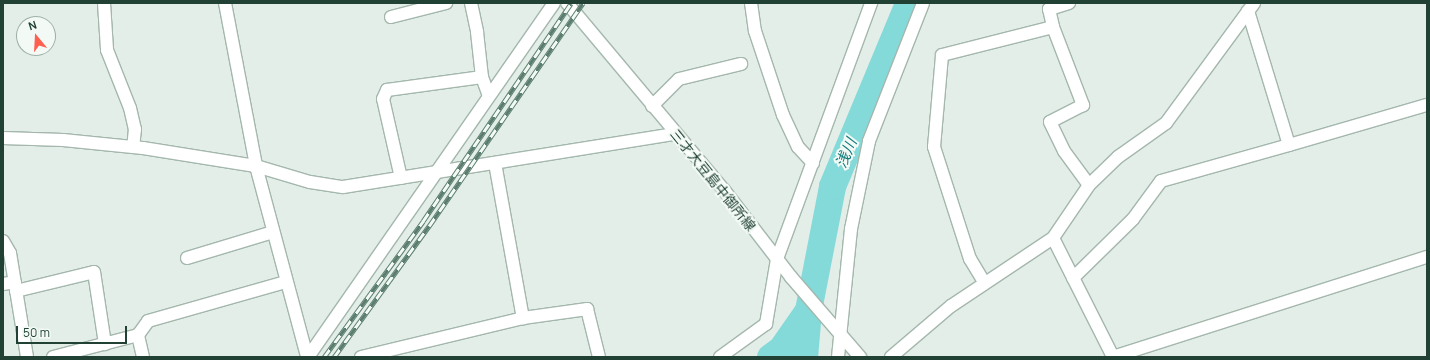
<!DOCTYPE html>
<html>
<head>
<meta charset="utf-8">
<style>
	body { margin:0 }
	#map { position:relative; width:1430px; height:360px; overflow:hidden; background:#e2eee7; font-family:Manrope,"Noto Sans JP",sans-serif }
	div>[style] { position:absolute }
	[style*='--x'] { left:calc(var(--x)*1px); top:calc(var(--y)*1px); width:calc(var(--w)*1px); rotate:calc(var(--a)*1deg) }
	.river>* { height:27px; margin:-13.5px; padding:0 13.5px; transform-origin:13.5px; border-radius:13.5px; background:#84d9d9 }
	.roads { filter:drop-shadow(1px 0 #a4b7ad) drop-shadow(-1px 0 #a4b7ad) drop-shadow(0 1px #a4b7ad) drop-shadow(0 -1px #a4b7ad) }
	.street>* { height:12px; margin:-6px; padding:0 6px; transform-origin:6px; border-radius:6px; background:#fff }
	.secondary>* { height:12px; margin:-6px; padding:0 6px; transform-origin:6px; border-radius:6px; background:#fff }
	.rail>* { height:4.5px; margin-top:-2.25px; transform-origin:0; background:repeating-linear-gradient(90deg,#f3faf6 0 9px,#5a7d6e 0 18px); box-sizing:border-box; border-block:1px solid #5a7d6e }
	span { translate:-50% -50%; white-space:nowrap; text-align:center; line-height:1.15; -webkit-text-stroke:4px #f3faf6; paint-order:stroke }
	.street-label { font-size:14px; color:#204133 }
	.water-label { font-size:15px; color:#137d7e; font-style:italic }
	.frame { position:absolute; inset:0; border:4px solid #204133; pointer-events:none }
	.north { position:absolute; left:16px; top:16px; width:40px; height:40px; box-sizing:border-box; background:#f3faf6; border:1px solid #9fb0a8; border-radius:50%; rotate:342deg; font-size:11px; font-weight:700; line-height:16px; text-align:center; color:#204133 }
	.north::after { content:''; display:block; margin:auto; width:14px; height:18px; background:#ff5f4f; clip-path:polygon(50% 0,100% 100%,50% 72%,0 100%) }
	.scale { position:absolute; left:16px; top:326px; width:111px; height:18px; box-sizing:border-box; border:2px solid #204133; border-top:0; padding-left:5px; font-size:12px; line-height:14px; white-space:nowrap; color:#204133; -webkit-text-stroke:3px #f3faf6; paint-order:stroke }
</style>
</head>
<body>
<div id="map">
	<div class="river">
		<div style="--x:770;--y:357;--w:14;--a:-36"></div>
		<div style="--x:781;--y:349;--w:44;--a:-55.2"></div>
		<div style="--x:804;--y:357;--w:47;--a:-85.1"></div>
		<div style="--x:808;--y:310;--w:126;--a:-79"></div>
		<div style="--x:832;--y:186;--w:198;--a:-67.4"></div>
	</div>
	<div class="roads">
		<div class="street">
			<div style="--x:104;--y:3;--w:47;--a:86.3"></div>
			<div style="--x:107;--y:50;--w:62;--a:68.4"></div>
			<div style="--x:130;--y:108;--w:22;--a:77"></div>
			<div style="--x:135;--y:129;--w:18;--a:96"></div>
			<div style="--x:225;--y:3;--w:166;--a:79.2"></div>
			<div style="--x:256;--y:166;--w:198;--a:75"></div>
			<div style="--x:471;--y:3;--w:30;--a:78"></div>
			<div style="--x:477;--y:32;--w:45;--a:83.7"></div>
			<div style="--x:751;--y:3;--w:28;--a:82"></div>
			<div style="--x:755;--y:31;--w:89;--a:71.6"></div>
			<div style="--x:783;--y:115;--w:35;--a:65"></div>
			<div style="--x:798;--y:147;--w:22;--a:47"></div>
			<div style="--x:1069;--y:3;--w:21;--a:163"></div>
			<div style="--x:1049;--y:9;--w:18;--a:77"></div>
			<div style="--x:1053;--y:27;--w:84;--a:69"></div>
			<div style="--x:1083;--y:105;--w:37;--a:153"></div>
			<div style="--x:1050;--y:122;--w:32;--a:64"></div>
			<div style="--x:1064;--y:151;--w:42;--a:53.7"></div>
			<div style="--x:1248;--y:11;--w:140;--a:73"></div>
			<div style="--x:1289;--y:145;--w:144;--a:-16.2"></div>
			<div style="--x:391;--y:17;--w:57;--a:-14.3"></div>
			<div style="--x:652;--y:106;--w:38;--a:-45"></div>
			<div style="--x:679;--y:79;--w:64;--a:-13.6"></div>
			<div style="--x:3;--y:138;--w:60;--a:1.9"></div>
			<div style="--x:63;--y:140;--w:80;--a:5.7"></div>
			<div style="--x:143;--y:148;--w:114;--a:9.1"></div>
			<div style="--x:256;--y:166;--w:56;--a:16.5"></div>
			<div style="--x:310;--y:182;--w:33;--a:9"></div>
			<div style="--x:343;--y:187;--w:336;--a:-9.1"></div>
			<div style="--x:495;--y:163;--w:158;--a:79.8"></div>
			<div style="--x:401;--y:178;--w:81;--a:-102.8"></div>
			<div style="--x:383;--y:99;--w:10;--a:-66"></div>
			<div style="--x:387;--y:90;--w:96;--a:-7.8"></div>
			<div style="--x:482;--y:77;--w:20;--a:70"></div>
			<div style="--x:1053;--y:238;--w:133;--a:63.2"></div>
			<div style="--x:3;--y:241;--w:14;--a:60"></div>
			<div style="--x:10;--y:253;--w:105;--a:80.7"></div>
			<div style="--x:187;--y:258;--w:90;--a:-16.8"></div>
			<div style="--x:1073;--y:278;--w:84;--a:-44.5"></div>
			<div style="--x:1133;--y:219;--w:47;--a:-53.6"></div>
			<div style="--x:1161;--y:181;--w:133;--a:-15.7"></div>
			<div style="--x:984;--y:282;--w:27;--a:-121"></div>
			<div style="--x:970;--y:259;--w:118;--a:-107.8"></div>
			<div style="--x:934;--y:147;--w:92;--a:-85"></div>
			<div style="--x:942;--y:55;--w:114;--a:-14.2"></div>
			<div style="--x:3;--y:284;--w:12;--a:-9"></div>
			<div style="--x:16;--y:291;--w:80;--a:-13.7"></div>
			<div style="--x:94;--y:272;--w:73;--a:81.3"></div>
			<div style="--x:53;--y:357;--w:88;--a:-14.5"></div>
			<div style="--x:143;--y:357;--w:23;--a:-103"></div>
			<div style="--x:138;--y:335;--w:17;--a:-54"></div>
			<div style="--x:148;--y:321;--w:143;--a:-15.8"></div>
			<div style="--x:308;--y:357;--w:431;--a:-55.2"></div>
			<div style="--x:361;--y:357;--w:167;--a:-13.5"></div>
			<div style="--x:523;--y:318;--w:65;--a:-8"></div>
			<div style="--x:587;--y:309;--w:49;--a:76"></div>
			<div style="--x:720;--y:357;--w:57;--a:-35.7"></div>
			<div style="--x:766;--y:324;--w:66;--a:-80.4"></div>
			<div style="--x:777;--y:259;--w:273;--a:-69.8"></div>
			<div style="--x:838;--y:357;--w:129;--a:-84.2"></div>
			<div style="--x:851;--y:229;--w:90;--a:-78.4"></div>
			<div style="--x:869;--y:141;--w:148;--a:-68.6"></div>
			<div style="--x:891;--y:357;--w:79;--a:-40.4"></div>
			<div style="--x:951;--y:306;--w:123;--a:-33.7"></div>
			<div style="--x:1053;--y:238;--w:64;--a:-55.8"></div>
			<div style="--x:1089;--y:185;--w:40;--a:-44"></div>
			<div style="--x:1118;--y:157;--w:59;--a:-35.3"></div>
			<div style="--x:1166;--y:123;--w:149;--a:-53.7"></div>
			<div style="--x:1113;--y:357;--w:330;--a:-17.7"></div>
		</div>
		<div class="secondary">
			<div style="--x:567;--y:3;--w:244;--a:50"></div>
			<div style="--x:724;--y:190;--w:110;--a:52.4"></div>
			<div style="--x:791;--y:277;--w:106;--a:49.2"></div>
		</div>
	</div>
	<div class="rail">
		<div style="--x:324;--y:357;--w:168;--a:-53.9"></div>
		<div style="--x:423;--y:221;--w:263;--a:-55.8"></div>
		<div style="--x:334;--y:357;--w:162;--a:-54.1"></div>
		<div style="--x:429;--y:226;--w:271;--a:-55.4"></div>
	</div>
	<div class="street-label">
		<span style="left:713px;top:180px;rotate:51deg">三才大豆島中御所線</span>
	</div>
	<div class="water-label">
		<span style="left:846px;top:153px;rotate:-67deg">浅川</span>
	</div>
	<div class="frame"></div>
	<div class="north">N</div>
	<div class="scale">50 m</div>
</div>
</body>
</html>
